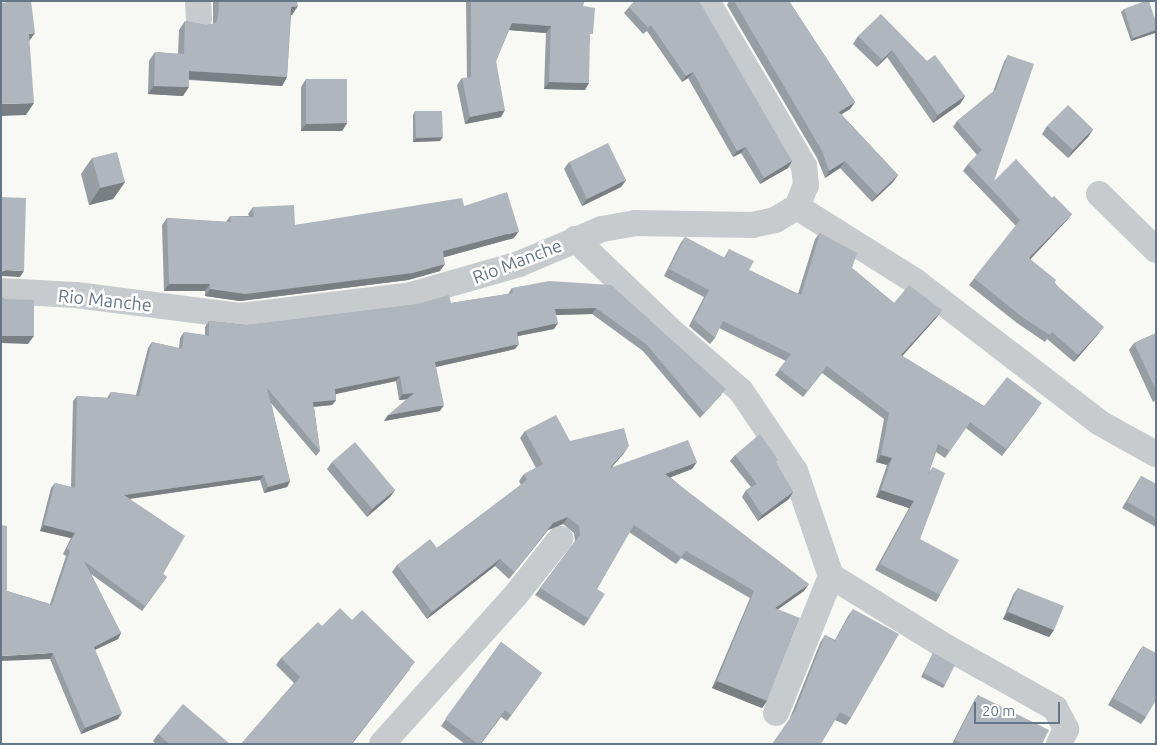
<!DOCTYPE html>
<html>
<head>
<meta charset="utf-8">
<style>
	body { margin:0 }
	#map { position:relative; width:1157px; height:745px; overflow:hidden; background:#f8f8f5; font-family:Ubuntu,sans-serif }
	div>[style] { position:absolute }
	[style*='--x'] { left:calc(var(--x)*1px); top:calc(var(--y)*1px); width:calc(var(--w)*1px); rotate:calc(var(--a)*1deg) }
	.minor>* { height:26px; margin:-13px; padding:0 13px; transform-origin:13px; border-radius:13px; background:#c7cbce }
	.wall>* { inset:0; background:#969da3 }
	.shaded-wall>* { inset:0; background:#7a7f84 }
	.building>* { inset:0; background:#afb6bd }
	span { translate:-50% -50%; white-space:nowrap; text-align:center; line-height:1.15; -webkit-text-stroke:5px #fff; paint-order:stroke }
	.street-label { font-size:18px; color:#657687 }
	.frame { position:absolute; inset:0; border:2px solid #657687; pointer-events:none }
	.scale { position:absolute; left:974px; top:702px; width:86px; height:22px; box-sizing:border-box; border:2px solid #657687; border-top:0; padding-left:6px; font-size:15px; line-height:18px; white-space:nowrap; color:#657687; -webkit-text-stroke:4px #fff; paint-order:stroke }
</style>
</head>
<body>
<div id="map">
	<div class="minor">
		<div style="--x:198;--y:1;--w:18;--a:87"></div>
		<div style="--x:1099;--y:194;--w:80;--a:44.5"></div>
		<div style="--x:797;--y:207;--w:139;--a:32.1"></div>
		<div style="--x:915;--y:281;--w:233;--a:37.5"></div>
		<div style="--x:1100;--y:423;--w:64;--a:29"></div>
		<div style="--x:575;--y:239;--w:129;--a:43.7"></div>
		<div style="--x:668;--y:328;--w:96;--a:40.8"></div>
		<div style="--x:741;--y:391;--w:97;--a:56"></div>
		<div style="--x:795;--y:471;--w:111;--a:71.1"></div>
		<div style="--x:831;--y:576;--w:129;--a:31.7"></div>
		<div style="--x:941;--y:644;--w:131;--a:29.3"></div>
		<div style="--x:1055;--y:708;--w:24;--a:62"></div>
		<div style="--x:1066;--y:729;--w:17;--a:115"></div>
		<div style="--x:1;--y:291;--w:75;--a:3.1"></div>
		<div style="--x:76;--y:295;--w:165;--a:7.3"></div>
		<div style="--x:240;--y:316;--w:172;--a:-7"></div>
		<div style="--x:411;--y:295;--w:112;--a:-16"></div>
		<div style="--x:519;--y:264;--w:90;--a:-22.9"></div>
		<div style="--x:602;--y:229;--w:34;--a:-10"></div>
		<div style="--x:635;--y:223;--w:117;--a:1"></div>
		<div style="--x:752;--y:225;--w:24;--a:-12"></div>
		<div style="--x:775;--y:220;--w:26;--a:-31"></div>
		<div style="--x:797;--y:207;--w:24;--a:-68"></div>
		<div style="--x:806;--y:185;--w:19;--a:-96"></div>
		<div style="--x:804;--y:166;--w:191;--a:-120.5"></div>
		<div style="--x:776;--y:713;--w:148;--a:-68.1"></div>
		<div style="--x:382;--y:744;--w:199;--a:-48.1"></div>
		<div style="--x:515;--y:596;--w:73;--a:-51.7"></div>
	</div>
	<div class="wall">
		<div style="clip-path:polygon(213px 1px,297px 1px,292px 15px,291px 15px,287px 77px,282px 86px,189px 80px,183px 96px,148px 94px,149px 61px,155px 52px,178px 54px,179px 30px,185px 21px,206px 25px,213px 24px)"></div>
		<div style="clip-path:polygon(466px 1px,584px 1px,583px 6px,590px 38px,585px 90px,544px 89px,546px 33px,509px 30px,496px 61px,501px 117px,465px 124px,457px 85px,462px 78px,467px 78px)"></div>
		<div style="clip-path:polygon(635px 1px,792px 161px,788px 168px,760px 184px,741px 153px,733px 157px,688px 78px,682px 82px,647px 31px,643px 34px,624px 13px,629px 7px)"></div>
		<div style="clip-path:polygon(729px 1px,789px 1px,855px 102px,850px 109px,841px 114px,898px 175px,893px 182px,872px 202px,840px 168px,825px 178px,817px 158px,727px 5px)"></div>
		<div style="clip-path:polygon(1124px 9px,1156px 22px,1155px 33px,1131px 41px,1121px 12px)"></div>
		<div style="clip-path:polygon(858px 36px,927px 61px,965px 96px,960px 104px,933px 123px,887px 57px,877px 67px,853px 44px)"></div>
		<div style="clip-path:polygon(1008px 55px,994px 181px,1052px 198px,1072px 214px,1067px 220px,1030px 259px,1055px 283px,1099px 333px,1074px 362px,1047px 339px,1045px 342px,1017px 323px,969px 285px,1016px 226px,963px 171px,968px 164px,977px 155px,953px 127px,957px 121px,993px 92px,1004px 62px)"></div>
		<div style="clip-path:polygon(306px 79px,347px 123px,342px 131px,301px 131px,301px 87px)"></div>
		<div style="clip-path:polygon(415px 111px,440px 141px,413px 142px,413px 115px)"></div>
		<div style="clip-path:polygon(1047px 126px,1093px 129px,1088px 137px,1068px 158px,1042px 134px)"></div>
		<div style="clip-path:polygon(92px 158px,125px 182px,113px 199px,89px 205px,81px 174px)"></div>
		<div style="clip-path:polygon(569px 162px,626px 180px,621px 187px,582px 206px,564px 169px)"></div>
		<div style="clip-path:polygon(464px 206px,514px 238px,444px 257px,440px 271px,408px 280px,240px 301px,205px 296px,205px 291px,164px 291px,162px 225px,167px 218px,226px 222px,230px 216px,249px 216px,248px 214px,253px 207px,295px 225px)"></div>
		<div style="clip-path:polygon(820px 233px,852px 268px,894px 303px,937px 317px,902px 356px,984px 406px,1037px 410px,1002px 456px,966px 428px,945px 458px,936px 452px,929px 472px,933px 467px,920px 539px,940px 595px,936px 602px,875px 570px,909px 508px,876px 497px,887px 465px,876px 462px,884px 419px,822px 373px,803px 397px,775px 375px,786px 361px,719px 328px,715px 338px,710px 344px,689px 326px,704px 297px,664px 276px,680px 244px,685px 237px,724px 258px,729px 249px,749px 270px,798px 294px,815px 239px)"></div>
		<div style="clip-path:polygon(611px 285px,722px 394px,700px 418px,643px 351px,592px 314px,556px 315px,554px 329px,518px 336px,515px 349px,436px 367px,440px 411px,384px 421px,407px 399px,399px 400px,396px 381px,336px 394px,336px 400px,332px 405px,314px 407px,320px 451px,316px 456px,271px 403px,290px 481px,287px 487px,264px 493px,260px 480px,130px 499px,163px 574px,167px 577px,142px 611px,91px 574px,121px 633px,118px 639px,95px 650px,118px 719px,81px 734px,50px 659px,7px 591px,50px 604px,66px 556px,63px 554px,71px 538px,40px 531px,51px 488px,55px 483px,71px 487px,73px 401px,77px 396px,107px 398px,111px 392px,136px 395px,148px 348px,152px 342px,179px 348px,180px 338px,184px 332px,205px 335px,205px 327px,209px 321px,246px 325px,451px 303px,508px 294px,512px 288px)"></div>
		<div style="clip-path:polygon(1156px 333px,1156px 400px,1153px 402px,1129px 350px,1134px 343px)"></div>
		<div style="clip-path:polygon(525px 431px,624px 453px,612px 467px,692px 469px,670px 477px,804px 591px,778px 609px,767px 701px,762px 708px,712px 688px,750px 598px,681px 558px,676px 564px,629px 532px,597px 589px,589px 619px,584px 626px,535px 595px,575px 541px,574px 533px,563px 524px,548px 530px,509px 579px,495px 566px,427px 619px,392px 572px,397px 565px,437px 548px,521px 485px,519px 481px,524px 474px,536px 468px,520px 438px)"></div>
		<div style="clip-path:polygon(735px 455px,776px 463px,793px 492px,789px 499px,758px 521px,742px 497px,746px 490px,751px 487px,730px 461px)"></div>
		<div style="clip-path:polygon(332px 462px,395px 490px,390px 497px,367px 517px,327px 469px)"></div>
		<div style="clip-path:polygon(1141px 476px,1156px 484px,1156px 527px,1122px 508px)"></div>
		<div style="clip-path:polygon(1018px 588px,1054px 630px,1049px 637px,1003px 619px,1013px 595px)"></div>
		<div style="clip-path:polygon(853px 609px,851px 718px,846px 725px,835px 720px,790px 718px,820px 643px,825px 635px,835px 640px,848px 616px)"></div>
		<div style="clip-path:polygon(352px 620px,410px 669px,352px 744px,241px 744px,294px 683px,276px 665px,281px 658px,322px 626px)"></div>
		<div style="clip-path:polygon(501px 642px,542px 673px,507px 721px,501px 717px,481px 744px,465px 744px,441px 726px)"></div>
		<div style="clip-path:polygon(1143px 646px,1146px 717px,1141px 724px,1108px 705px,1138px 653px)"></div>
		<div style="clip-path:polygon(933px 653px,945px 685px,943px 688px,921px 677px)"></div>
		<div style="clip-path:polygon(978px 695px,1042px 744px,952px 744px,974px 701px)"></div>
		<div style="clip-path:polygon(158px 734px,230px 744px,156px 744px,153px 741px)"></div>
	</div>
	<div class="shaded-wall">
		<div style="clip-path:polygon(298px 6px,292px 15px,285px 15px,291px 7px)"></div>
		<div style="clip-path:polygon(512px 23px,551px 26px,546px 33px,507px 30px)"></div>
		<div style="clip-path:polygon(1156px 30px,1155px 33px,1131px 41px,1133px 38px)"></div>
		<div style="clip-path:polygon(35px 33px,27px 44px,29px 34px)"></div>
		<div style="clip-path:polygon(892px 50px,887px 57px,877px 67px,882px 60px)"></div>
		<div style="clip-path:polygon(189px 71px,287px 77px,282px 86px,184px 79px)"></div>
		<div style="clip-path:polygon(693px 72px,688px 78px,682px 82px,686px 76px)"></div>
		<div style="clip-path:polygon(549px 82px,589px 83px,585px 90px,544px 89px)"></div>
		<div style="clip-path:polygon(154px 86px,189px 87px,183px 96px,148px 94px)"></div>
		<div style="clip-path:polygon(965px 96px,960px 104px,933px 123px,938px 115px)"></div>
		<div style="clip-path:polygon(855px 102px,850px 109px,834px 119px,839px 112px)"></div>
		<div style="clip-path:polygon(34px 103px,26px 115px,1px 116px,1px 104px)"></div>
		<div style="clip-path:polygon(505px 110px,501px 117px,465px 124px,470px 117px)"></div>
		<div style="clip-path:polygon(347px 123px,342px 131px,301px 131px,306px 124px)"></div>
		<div style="clip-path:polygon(1093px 129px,1088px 137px,1068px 158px,1073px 150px)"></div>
		<div style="clip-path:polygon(443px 137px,440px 141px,413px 142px,416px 138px)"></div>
		<div style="clip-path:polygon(746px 147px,741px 153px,733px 157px,737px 151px)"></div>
		<div style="clip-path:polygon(792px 161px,788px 168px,760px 184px,764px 178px)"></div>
		<div style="clip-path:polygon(845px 161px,840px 168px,825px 178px,829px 171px)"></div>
		<div style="clip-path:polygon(898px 175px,893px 182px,872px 202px,877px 195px)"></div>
		<div style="clip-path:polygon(626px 180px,621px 187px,582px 206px,587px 199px)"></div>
		<div style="clip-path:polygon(125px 182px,113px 199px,89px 205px,100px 188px)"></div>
		<div style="clip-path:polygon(1072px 214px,1067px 220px,1025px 265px,1029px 258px)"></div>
		<div style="clip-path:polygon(519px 231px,514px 238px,438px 259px,443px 251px)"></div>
		<div style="clip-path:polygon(445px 264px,440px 271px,408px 280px,240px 301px,205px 296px,210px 289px)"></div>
		<div style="clip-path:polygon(6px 270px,24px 271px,20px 277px,1px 276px,1px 272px)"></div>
		<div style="clip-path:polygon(169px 284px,210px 284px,205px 291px,164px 291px)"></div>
		<div style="clip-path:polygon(596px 308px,592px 314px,552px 315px,555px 309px)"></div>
		<div style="clip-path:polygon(942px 310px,937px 317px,897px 362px,901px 355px)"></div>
		<div style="clip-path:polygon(558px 323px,554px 329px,513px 337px,517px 332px)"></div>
		<div style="clip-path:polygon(1104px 327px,1099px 333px,1074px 362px,1078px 355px)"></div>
		<div style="clip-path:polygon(1px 336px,34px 336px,28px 344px,1px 343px)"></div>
		<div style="clip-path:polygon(519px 344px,515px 349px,431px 368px,435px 362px)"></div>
		<div style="clip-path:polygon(400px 376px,396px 381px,331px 395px,335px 389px)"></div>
		<div style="clip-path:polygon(414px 393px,410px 399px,399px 400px,403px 394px)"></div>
		<div style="clip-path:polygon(336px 400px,332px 405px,309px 407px,313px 402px)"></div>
		<div style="clip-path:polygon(444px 405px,440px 411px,384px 421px,388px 415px)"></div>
		<div style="clip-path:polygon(629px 446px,624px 453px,605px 475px,610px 468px)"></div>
		<div style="clip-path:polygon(881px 455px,892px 458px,887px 465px,876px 462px)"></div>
		<div style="clip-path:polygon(697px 462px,692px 469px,661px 481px,665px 474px)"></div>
		<div style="clip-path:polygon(264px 475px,260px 480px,120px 500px,124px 495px)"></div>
		<div style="clip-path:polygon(290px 481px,287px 487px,264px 493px,268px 487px)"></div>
		<div style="clip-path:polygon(395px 490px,390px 497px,367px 517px,372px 509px)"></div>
		<div style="clip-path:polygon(881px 490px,914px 501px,909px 508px,876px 497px)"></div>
		<div style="clip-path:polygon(793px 492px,789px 499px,758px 521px,762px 515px)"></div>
		<div style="clip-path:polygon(568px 517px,563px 524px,548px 530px,509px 579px,553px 523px)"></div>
		<div style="clip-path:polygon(44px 525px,75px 533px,71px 538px,40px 531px)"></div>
		<div style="clip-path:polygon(500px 559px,495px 566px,427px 619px,432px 612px)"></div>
		<div style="clip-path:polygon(809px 584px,804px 591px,770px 615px,775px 608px)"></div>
		<div style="clip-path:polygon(1008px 612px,1054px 630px,1049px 637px,1003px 619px)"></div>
		<div style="clip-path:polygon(121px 633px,118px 639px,90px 652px,94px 647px)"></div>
		<div style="clip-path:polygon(53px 653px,50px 659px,1px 661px,1px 656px)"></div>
		<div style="clip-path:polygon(717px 681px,767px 701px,762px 708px,712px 688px)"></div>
		<div style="clip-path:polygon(122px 713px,118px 719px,81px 734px,85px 728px)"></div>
	</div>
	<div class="building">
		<div style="clip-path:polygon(13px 1px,31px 1px,35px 33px,29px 34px,34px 103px,1px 104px,1px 3px)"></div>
		<div style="clip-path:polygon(219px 1px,297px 1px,298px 6px,291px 7px,287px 77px,189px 71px,189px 87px,154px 86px,155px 52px,184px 54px,185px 21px,206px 25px,216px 23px,218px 17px)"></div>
		<div style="clip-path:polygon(471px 1px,584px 1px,583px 6px,595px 8px,593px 34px,590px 34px,589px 83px,549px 82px,551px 26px,512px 23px,496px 61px,505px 110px,470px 117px,462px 78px,471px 77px)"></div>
		<div style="clip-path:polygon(635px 1px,699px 1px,792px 161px,764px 178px,746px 147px,737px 151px,693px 72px,686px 76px,651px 25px,648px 28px,629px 7px)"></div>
		<div style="clip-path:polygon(734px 1px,789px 1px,855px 102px,839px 112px,898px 175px,877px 195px,845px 161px,829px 171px,822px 151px)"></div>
		<div style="clip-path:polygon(1145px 1px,1149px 1px,1156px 22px,1156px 30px,1133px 38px,1124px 9px)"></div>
		<div style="clip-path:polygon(881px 14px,927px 61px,935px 55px,965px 96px,938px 115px,892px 50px,882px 60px,858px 36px)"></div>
		<div style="clip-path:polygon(1008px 55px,1034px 64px,994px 181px,1016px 159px,1052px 198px,1054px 196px,1072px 214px,1029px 258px,1056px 280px,1054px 283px,1104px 327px,1078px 355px,1052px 332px,1050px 335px,1022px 317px,974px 278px,1020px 220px,968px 164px,982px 150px,957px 121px,996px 89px)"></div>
		<div style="clip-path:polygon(306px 79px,347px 79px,347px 123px,306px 124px)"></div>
		<div style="clip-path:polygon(1068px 105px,1093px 129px,1073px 150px,1047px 126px)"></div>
		<div style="clip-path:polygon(415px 111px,442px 111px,443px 137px,416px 138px)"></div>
		<div style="clip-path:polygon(608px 143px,626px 180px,587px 199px,569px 162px)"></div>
		<div style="clip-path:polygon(117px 152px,125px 182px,100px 188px,92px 158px)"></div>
		<div style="clip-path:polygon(507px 192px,519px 231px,443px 251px,445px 264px,413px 273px,245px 294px,210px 289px,210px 284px,169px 284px,167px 218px,231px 222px,230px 216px,254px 217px,253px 207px,294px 205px,295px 225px,462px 198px,464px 206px)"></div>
		<div style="clip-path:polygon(1px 197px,26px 198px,24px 271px,6px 270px,1px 272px)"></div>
		<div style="clip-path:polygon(820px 233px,857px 253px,852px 268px,894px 303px,909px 285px,942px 310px,901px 355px,984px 406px,1007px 377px,1042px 403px,1006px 449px,970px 422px,950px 451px,938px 444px,928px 475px,933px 467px,945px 473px,920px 539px,959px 560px,940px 595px,880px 564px,914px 501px,881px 490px,892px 458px,881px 455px,889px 413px,827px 366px,807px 391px,779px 369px,791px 354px,723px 321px,715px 338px,694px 320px,709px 290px,669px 269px,685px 237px,725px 258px,729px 249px,754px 261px,749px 270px,801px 295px)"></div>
		<div style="clip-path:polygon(549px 281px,611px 285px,726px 389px,704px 413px,647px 345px,596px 308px,555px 309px,558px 323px,517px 332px,519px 344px,435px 362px,444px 405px,388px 415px,414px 393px,403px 394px,400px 376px,335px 389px,336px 400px,313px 402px,320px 451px,267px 388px,290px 481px,268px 487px,264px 475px,124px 495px,185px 536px,163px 574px,167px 577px,145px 606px,84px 561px,121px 633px,94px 647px,122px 713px,85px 728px,53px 653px,1px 656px,1px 525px,7px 526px,7px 591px,52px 605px,70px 551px,67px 548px,75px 533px,44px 525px,55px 483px,75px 488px,77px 396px,110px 398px,111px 392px,139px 396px,152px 342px,182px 349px,184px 332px,209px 336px,209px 321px,246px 325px,417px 304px,449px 295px,451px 303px,513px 293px,512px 288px)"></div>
		<div style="clip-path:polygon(1px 296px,5px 299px,34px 300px,34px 336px,1px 336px)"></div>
		<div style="clip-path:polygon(1156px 333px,1156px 390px,1134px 343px)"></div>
		<div style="clip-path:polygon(556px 415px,570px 441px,624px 428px,629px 446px,610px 468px,688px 440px,697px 462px,665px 474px,809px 584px,775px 608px,800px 618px,767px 701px,717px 681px,754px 591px,686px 551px,681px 557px,634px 525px,597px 589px,605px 594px,589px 619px,540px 588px,580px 535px,579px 526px,568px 517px,553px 523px,514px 572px,500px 559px,432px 612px,397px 565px,430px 539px,437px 548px,527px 480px,524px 474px,543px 464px,525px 431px)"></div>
		<div style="clip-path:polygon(760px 434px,778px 460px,776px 462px,793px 492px,762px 515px,746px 490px,757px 484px,735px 455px)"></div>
		<div style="clip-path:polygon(355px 442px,395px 490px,372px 509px,332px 462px)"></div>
		<div style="clip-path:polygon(1141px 476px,1156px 484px,1156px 518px,1127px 502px)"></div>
		<div style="clip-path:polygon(1018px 588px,1064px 606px,1054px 630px,1008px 612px)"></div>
		<div style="clip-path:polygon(340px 608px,352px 620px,362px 610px,415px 662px,351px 744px,241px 744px,300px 677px,281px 658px,318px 622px,322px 626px)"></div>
		<div style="clip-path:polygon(853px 609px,899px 634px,851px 718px,840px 712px,821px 744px,772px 744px,795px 711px,825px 635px,835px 641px)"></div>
		<div style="clip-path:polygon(501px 642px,542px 673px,511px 715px,505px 710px,480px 744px,478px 744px,445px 719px)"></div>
		<div style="clip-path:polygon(1143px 646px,1156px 653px,1156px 700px,1146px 717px,1113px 698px)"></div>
		<div style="clip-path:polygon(933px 653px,955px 665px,945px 685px,924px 673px)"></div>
		<div style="clip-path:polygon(978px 695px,1049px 730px,1042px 744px,962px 744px,955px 740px)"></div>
		<div style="clip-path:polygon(183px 704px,230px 744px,169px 744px,158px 734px)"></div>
	</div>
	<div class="street-label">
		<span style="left:517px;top:261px;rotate:-21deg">Rio Manche</span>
		<span style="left:105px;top:300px;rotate:6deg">Rio Manche</span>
	</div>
	<div class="frame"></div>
	<div class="scale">20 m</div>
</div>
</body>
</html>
